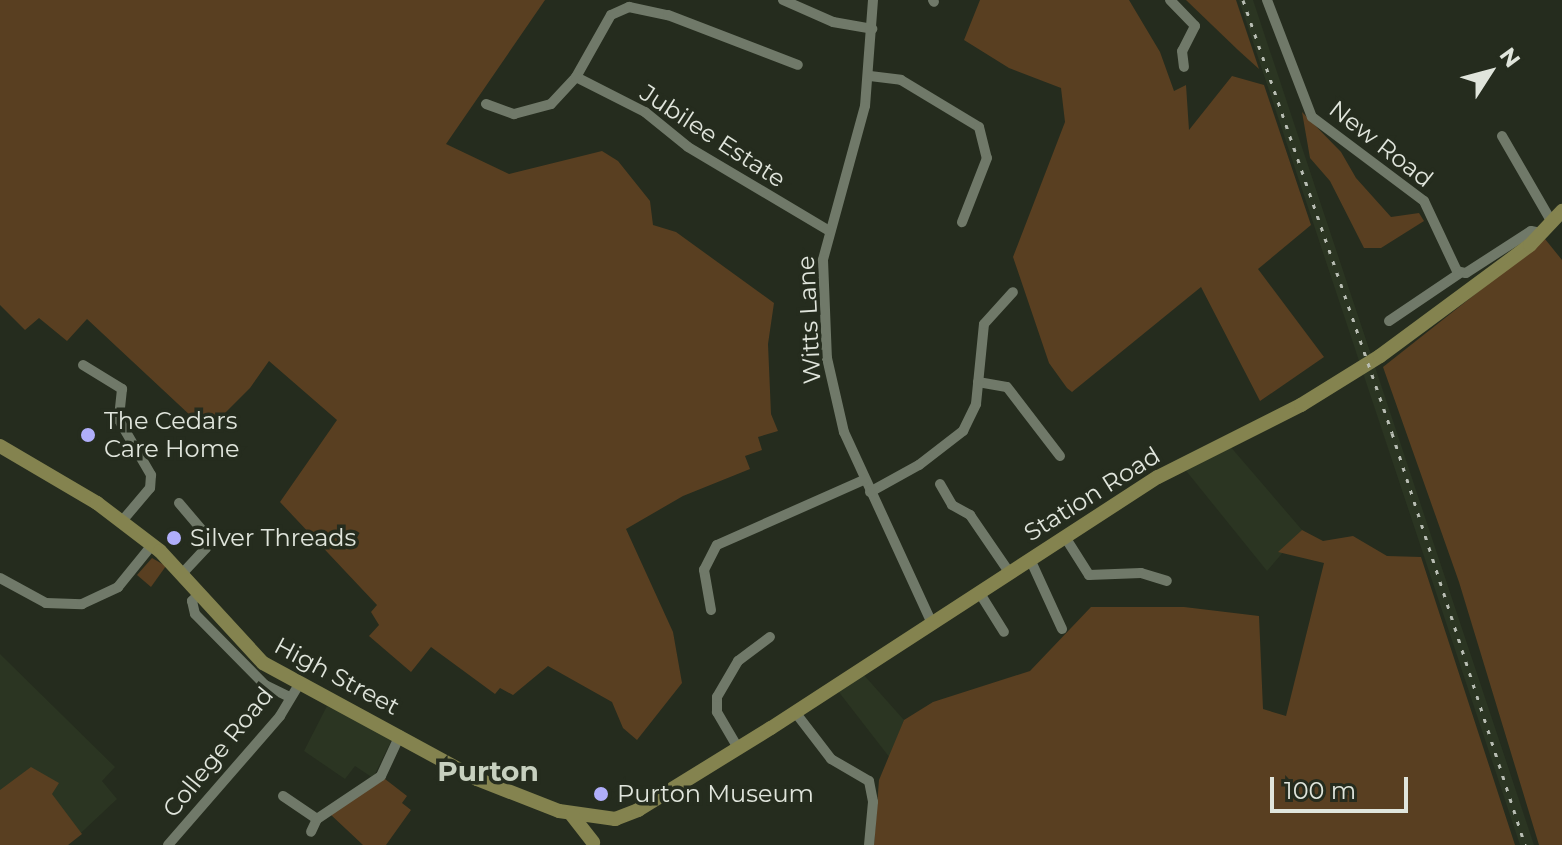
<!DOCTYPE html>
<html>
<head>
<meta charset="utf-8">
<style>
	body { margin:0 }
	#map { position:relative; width:1562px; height:845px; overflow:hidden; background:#252c1e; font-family:Montserrat,sans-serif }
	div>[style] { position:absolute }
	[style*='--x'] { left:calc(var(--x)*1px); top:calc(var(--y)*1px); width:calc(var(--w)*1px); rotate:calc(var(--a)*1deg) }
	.built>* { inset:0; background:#2b3522 }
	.green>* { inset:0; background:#593f21 }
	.street>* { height:10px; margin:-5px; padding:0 5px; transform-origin:5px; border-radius:5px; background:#707969 }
	.secondary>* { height:14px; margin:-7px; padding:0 7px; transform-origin:7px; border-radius:7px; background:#84834f }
	.rail>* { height:3px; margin-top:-1.5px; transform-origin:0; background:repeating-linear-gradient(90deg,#b8bdb3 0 4px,transparent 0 12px) }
	.dots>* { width:22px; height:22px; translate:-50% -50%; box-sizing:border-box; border:4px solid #252c1e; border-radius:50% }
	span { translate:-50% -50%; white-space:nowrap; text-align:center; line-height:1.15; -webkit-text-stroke:7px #252c1e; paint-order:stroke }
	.street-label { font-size:24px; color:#e0e5dc }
	.poi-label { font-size:24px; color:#e0e5dc }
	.left { translate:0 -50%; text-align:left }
	.quarter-label { font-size:28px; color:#c7d0bf; font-weight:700 }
	.north { position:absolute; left:1450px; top:32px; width:80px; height:80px; -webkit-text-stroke:6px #252c1e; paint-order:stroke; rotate:54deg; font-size:22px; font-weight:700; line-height:32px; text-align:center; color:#e0e5dc }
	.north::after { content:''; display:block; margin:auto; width:28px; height:36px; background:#e0e5dc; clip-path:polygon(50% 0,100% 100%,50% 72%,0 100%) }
	.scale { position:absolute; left:1270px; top:777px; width:138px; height:36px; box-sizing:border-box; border:4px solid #e0e5dc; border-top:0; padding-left:10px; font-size:24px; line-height:28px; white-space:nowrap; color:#e0e5dc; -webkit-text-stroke:6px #252c1e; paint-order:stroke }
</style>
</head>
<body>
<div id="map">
	<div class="built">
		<div style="clip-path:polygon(1239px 0,1253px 0,1534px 845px,1520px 845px)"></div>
		<div style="clip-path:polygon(1229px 445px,1302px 530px,1267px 571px,1183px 467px)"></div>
		<div style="clip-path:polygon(0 654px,115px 767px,102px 781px,117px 799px,68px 845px,0 845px)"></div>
		<div style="clip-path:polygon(863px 674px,904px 720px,890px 758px,838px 691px)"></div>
		<div style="clip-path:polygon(327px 706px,393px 737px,373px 778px,355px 766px,345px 779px,304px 751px)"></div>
	</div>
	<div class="green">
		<div style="clip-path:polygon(0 0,545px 0,446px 144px,509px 174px,602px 151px,618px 161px,650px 201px,653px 225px,676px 232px,774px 303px,768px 344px,771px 414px,778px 431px,758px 437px,762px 450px,745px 456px,750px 469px,683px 496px,626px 529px,673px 632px,682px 683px,637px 740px,623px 728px,612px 702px,548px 666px,513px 695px,500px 688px,495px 694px,431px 647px,411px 672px,369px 636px,379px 625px,371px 612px,377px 605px,280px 502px,337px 420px,269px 361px,250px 388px,207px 431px,87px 319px,67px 341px,39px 318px,25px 330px,0 305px)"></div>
		<div style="clip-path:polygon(980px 0,1129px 0,1160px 52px,1174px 91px,1186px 85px,1189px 130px,1232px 76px,1264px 85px,1311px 225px,1258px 269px,1324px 357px,1260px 401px,1201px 287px,1072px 392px,1067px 388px,1049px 363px,1013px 257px,1065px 122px,1061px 88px,1009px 68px,964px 40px)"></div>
		<div style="clip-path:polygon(1186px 0,1236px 0,1259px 69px,1238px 50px)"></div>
		<div style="clip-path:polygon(1302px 112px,1341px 152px,1356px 178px,1391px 217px,1419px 213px,1424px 221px,1381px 248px,1364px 248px,1330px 181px,1310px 158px)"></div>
		<div style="clip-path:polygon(1545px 239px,1562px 260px,1562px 845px,1539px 845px,1459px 582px,1383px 367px)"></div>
		<div style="clip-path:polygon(1302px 530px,1323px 541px,1353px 536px,1387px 556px,1421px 557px,1515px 845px,874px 845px,879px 780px,904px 720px,933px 702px,1030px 671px,1091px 607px,1184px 607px,1259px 616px,1263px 709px,1286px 716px,1324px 563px,1278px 552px)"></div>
		<div style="clip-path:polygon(152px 558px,166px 566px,151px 587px,137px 575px)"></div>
		<div style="clip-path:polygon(31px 767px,59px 783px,52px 794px,82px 834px,68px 845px,0 845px,0 790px)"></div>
		<div style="clip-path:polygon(385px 779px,407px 796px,402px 803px,411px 810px,386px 845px,363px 845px,330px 814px)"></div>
	</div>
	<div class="street">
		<div style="--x:783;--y:0;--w:55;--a:23.7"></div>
		<div style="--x:833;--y:22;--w:40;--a:10"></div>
		<div style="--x:873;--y:0;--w:106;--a:94.3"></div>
		<div style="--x:865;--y:106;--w:160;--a:105.3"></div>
		<div style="--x:823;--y:260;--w:98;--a:87.7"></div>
		<div style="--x:827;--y:358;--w:76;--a:77.1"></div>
		<div style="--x:844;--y:432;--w:210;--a:65.3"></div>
		<div style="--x:933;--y:0;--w:2;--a:63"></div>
		<div style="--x:1170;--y:0;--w:36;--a:46"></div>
		<div style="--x:1195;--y:26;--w:28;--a:117"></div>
		<div style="--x:1182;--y:51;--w:16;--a:83"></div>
		<div style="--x:1267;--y:0;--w:125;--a:69"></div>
		<div style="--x:1312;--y:117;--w:140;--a:36.9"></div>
		<div style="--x:1424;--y:201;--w:77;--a:64.8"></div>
		<div style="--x:1457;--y:271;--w:9;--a:13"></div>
		<div style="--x:1466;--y:273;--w:77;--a:-32.9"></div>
		<div style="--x:1531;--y:231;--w:10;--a:11"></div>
		<div style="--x:870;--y:76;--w:31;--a:7"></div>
		<div style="--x:901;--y:80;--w:91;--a:31.1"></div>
		<div style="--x:979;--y:127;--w:32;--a:76"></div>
		<div style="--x:987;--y:158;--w:69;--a:111.3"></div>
		<div style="--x:576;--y:77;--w:77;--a:26.9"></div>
		<div style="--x:645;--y:112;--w:55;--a:39.1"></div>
		<div style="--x:688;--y:147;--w:163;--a:30.7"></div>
		<div style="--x:486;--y:104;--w:30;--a:20"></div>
		<div style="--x:514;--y:114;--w:38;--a:-15"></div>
		<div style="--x:551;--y:104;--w:37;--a:-47"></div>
		<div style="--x:576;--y:77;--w:71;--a:-60.6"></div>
		<div style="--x:611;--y:15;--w:20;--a:-24"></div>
		<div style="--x:629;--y:7;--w:40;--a:12"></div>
		<div style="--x:668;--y:15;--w:139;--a:21"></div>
		<div style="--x:1502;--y:136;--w:98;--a:60"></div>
		<div style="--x:1389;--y:321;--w:86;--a:-34.1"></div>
		<div style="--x:83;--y:365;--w:46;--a:31.6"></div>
		<div style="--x:122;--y:389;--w:31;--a:96"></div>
		<div style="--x:119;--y:420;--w:64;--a:59.8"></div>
		<div style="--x:151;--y:475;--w:13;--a:94"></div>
		<div style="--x:150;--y:488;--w:42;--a:130.2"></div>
		<div style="--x:978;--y:382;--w:29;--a:10"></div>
		<div style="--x:1007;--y:387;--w:87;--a:52.5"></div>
		<div style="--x:940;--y:484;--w:24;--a:60"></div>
		<div style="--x:952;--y:505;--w:21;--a:29"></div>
		<div style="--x:970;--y:515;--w:69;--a:55.6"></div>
		<div style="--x:870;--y:492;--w:56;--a:-28.9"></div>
		<div style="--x:919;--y:465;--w:56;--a:-37.7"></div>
		<div style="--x:963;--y:431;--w:30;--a:-64"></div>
		<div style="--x:976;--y:404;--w:80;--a:-84.3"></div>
		<div style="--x:984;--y:324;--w:43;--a:-47.8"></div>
		<div style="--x:179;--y:503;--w:43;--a:49.7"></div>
		<div style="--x:207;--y:536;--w:12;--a:95"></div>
		<div style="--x:206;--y:548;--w:34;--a:133"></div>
		<div style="--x:1065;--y:537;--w:45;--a:57.7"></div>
		<div style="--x:1089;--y:575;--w:52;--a:-2.2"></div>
		<div style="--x:1141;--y:573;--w:27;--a:17"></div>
		<div style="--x:1030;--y:559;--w:77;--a:65.4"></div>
		<div style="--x:0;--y:578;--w:52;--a:28.5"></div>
		<div style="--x:46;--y:603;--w:36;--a:2"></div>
		<div style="--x:82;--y:604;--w:40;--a:-25"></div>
		<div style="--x:118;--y:587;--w:54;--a:-51"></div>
		<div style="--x:979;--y:592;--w:47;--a:58"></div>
		<div style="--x:199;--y:594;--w:10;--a:135"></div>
		<div style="--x:192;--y:601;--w:13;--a:77"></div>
		<div style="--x:195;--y:614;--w:100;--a:45.4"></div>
		<div style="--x:265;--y:685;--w:25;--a:26"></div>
		<div style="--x:711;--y:610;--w:41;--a:-99.9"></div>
		<div style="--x:704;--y:570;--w:28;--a:-63"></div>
		<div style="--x:717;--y:545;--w:161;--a:-23.9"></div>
		<div style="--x:795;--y:712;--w:59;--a:52.5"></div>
		<div style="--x:831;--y:759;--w:44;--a:30.1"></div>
		<div style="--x:869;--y:781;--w:21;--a:79"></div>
		<div style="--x:873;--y:802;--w:43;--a:95.3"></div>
		<div style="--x:738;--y:748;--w:42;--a:-120.3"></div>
		<div style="--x:717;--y:712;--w:15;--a:-90"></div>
		<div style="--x:717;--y:697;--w:42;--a:-59.7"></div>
		<div style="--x:738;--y:661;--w:40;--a:-37"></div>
		<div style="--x:283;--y:796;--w:41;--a:34.1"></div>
		<div style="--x:317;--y:819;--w:14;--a:115"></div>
		<div style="--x:317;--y:819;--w:77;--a:-33.9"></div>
		<div style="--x:381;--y:776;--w:45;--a:-65.1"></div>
		<div style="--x:168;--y:845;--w:171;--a:-49"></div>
		<div style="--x:280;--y:716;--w:37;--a:-59"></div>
	</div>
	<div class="secondary">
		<div style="--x:0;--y:446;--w:113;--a:30.4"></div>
		<div style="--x:97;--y:503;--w:79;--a:37.3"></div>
		<div style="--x:160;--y:551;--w:152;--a:47.4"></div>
		<div style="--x:263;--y:663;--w:243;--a:28.5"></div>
		<div style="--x:477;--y:779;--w:88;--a:21.3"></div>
		<div style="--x:559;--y:811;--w:57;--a:8.1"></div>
		<div style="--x:615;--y:819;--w:25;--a:-21"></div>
		<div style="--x:638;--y:810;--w:156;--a:-31.7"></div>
		<div style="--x:771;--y:728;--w:461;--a:-33"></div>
		<div style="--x:1158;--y:477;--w:160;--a:-26.7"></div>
		<div style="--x:1301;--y:405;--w:93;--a:-31.8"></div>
		<div style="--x:1380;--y:356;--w:187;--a:-36.5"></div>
		<div style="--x:1530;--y:245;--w:47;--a:-46.7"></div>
		<div style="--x:571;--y:814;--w:36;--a:52"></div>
	</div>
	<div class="rail">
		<div style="--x:1243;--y:0;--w:458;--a:71"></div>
		<div style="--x:1392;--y:433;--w:433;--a:72.1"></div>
	</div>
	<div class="dots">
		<div style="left:88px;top:435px;background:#b0aefa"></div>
		<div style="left:174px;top:538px;background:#b0aefa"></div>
		<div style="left:601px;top:794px;background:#b0aefa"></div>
	</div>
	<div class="street-label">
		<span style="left:713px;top:136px;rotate:33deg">Jubilee Estate</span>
		<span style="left:1381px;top:144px;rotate:38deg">New Road</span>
		<span style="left:809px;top:320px;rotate:-93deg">Witts Lane</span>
		<span style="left:1092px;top:494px;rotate:-32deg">Station Road</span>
		<span style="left:337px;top:676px;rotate:28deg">High Street</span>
		<span style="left:218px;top:752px;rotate:-51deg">College Road</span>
	</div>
	<div class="poi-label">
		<span class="left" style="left:104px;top:435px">The Cedars<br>Care Home</span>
		<span class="left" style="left:190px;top:538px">Silver Threads</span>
		<span class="left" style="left:617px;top:794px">Purton Museum</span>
	</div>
	<div class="quarter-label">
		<span style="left:488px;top:771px">Purton</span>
	</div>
	<div class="north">N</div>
	<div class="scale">100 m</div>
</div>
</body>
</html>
